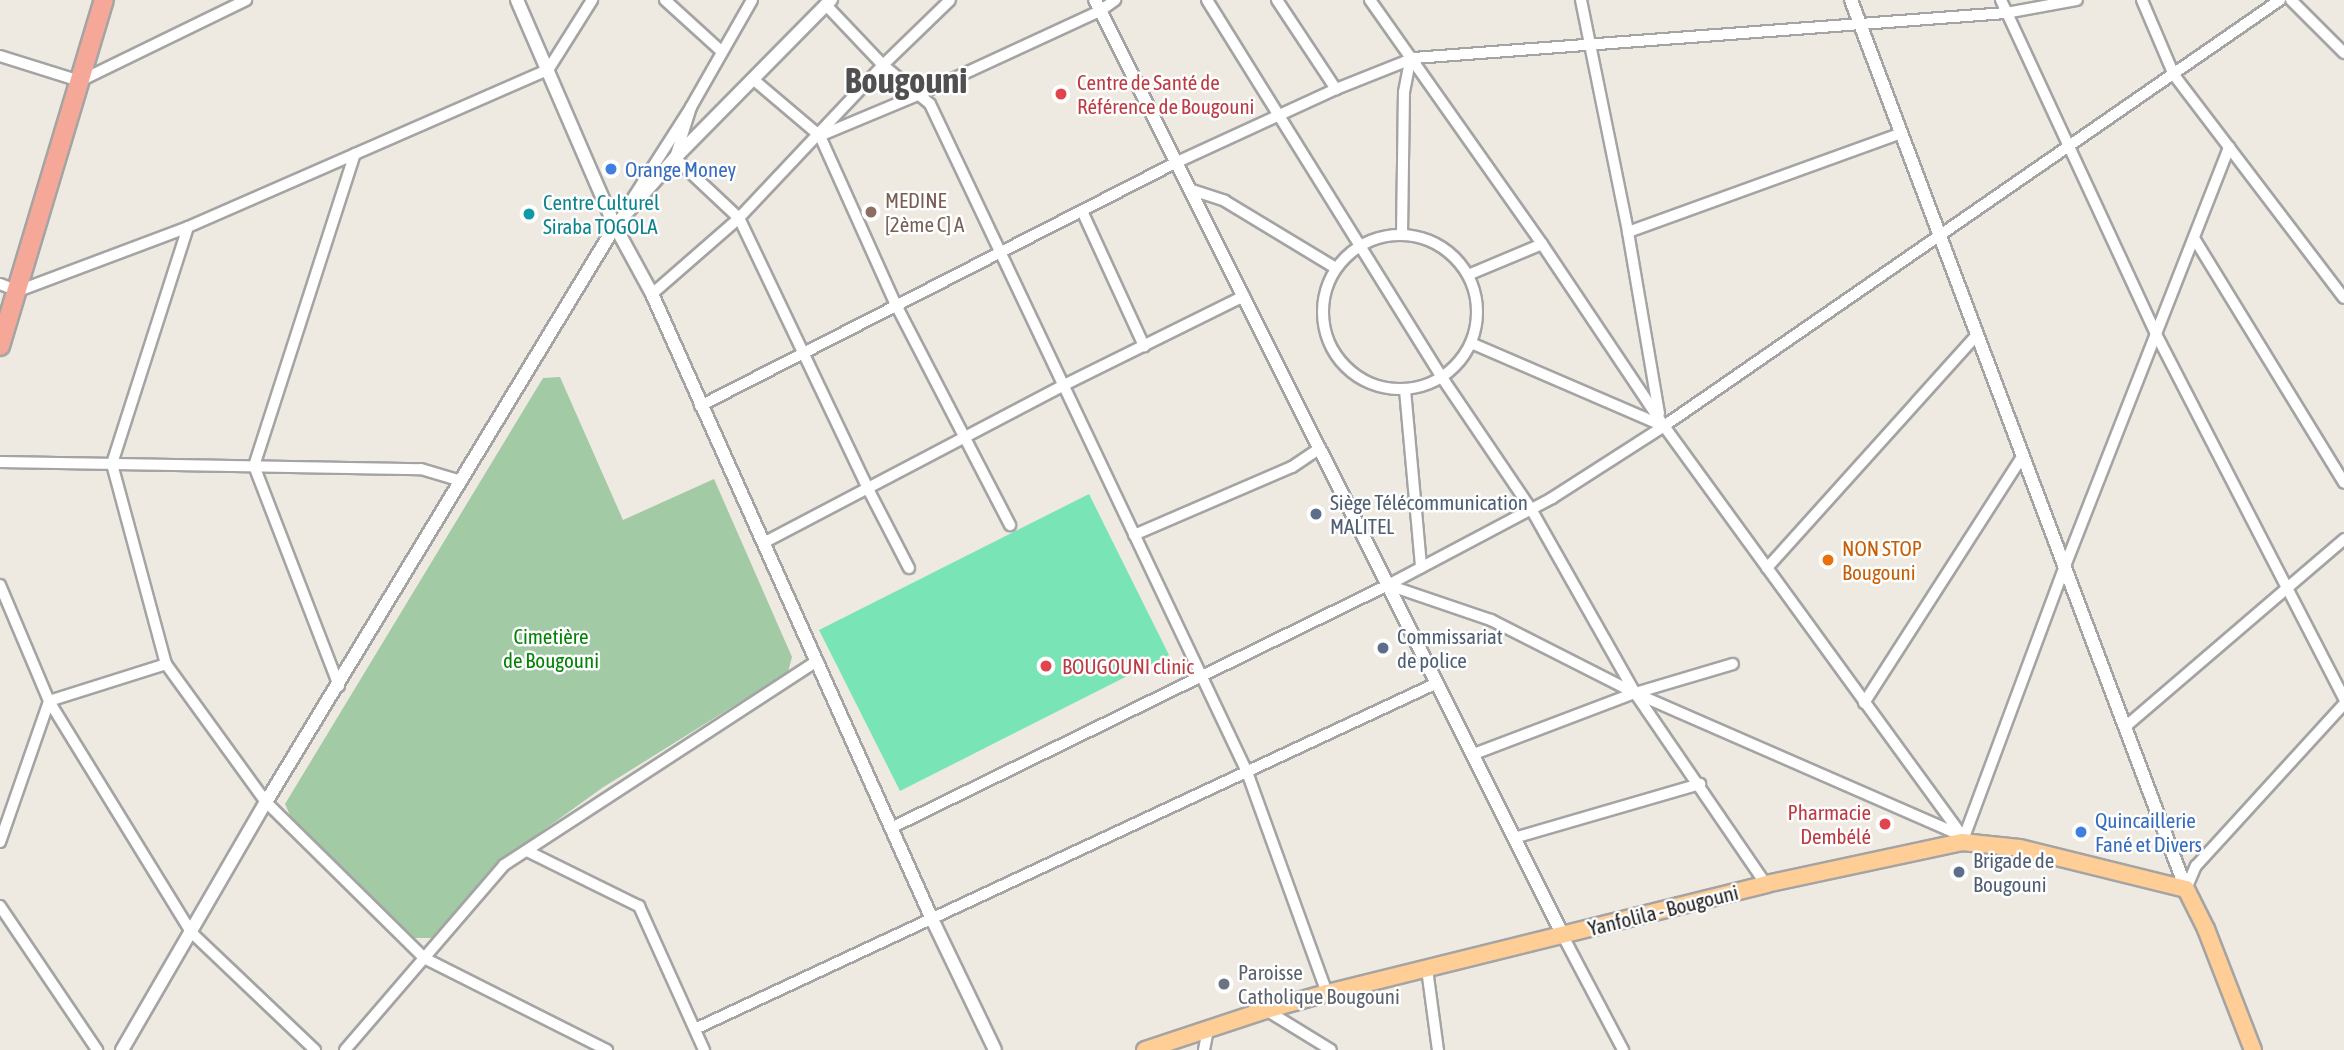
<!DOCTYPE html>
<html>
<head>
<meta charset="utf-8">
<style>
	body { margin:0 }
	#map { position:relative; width:2344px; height:1050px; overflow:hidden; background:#efeae1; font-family:"Asap Condensed",sans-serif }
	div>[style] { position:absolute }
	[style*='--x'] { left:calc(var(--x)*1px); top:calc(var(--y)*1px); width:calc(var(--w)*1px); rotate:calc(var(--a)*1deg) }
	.cemetery>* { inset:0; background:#a1caa5 }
	.pitch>* { inset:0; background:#79e5b6 }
	.roads { filter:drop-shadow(2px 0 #a4a4a4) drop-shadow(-2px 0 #a4a4a4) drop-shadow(0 2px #a4a4a4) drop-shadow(0 -2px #a4a4a4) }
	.minor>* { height:10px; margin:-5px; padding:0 5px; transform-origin:5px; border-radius:5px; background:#fff }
	.minor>.ring { margin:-5px; padding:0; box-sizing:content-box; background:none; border:10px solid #fff; border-radius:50% }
	.tertiary>* { height:12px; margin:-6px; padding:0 6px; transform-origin:6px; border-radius:6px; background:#fff }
	.primary>* { height:16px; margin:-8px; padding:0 8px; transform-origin:8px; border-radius:8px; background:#ffcd96 }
	.trunk>* { height:18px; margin:-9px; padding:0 9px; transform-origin:9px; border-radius:9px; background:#f6a898 }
	.dots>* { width:19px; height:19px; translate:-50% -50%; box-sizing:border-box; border:4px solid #fff; border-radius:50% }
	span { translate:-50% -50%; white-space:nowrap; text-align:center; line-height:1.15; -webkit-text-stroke:5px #fff; paint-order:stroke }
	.health-label { font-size:21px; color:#be3a42 }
	.left { translate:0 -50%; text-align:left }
	.right { translate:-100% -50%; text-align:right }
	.shop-label { font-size:21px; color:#366cbe }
	.education-label { font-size:21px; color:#785e54 }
	.culture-label { font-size:21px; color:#0d838f }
	.service-label { font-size:21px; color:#4e5e75 }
	.food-label { font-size:21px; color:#c56008 }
	.park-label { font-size:21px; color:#038307 }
	.street-label { font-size:21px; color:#1d1d1d }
	.worship-label { font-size:21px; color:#5b616d }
	.town-label { font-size:35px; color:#505050; font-weight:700 }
</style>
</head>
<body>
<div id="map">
	<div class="cemetery">
		<div style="clip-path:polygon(560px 377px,623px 520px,714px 479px,792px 657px,788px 672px,602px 788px,495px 865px,432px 938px,414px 938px,293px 822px,285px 804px,543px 378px)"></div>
	</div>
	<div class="pitch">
		<div style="clip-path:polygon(1089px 494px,1169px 655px,900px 791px,819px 630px)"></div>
	</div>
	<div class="roads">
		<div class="minor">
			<div style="--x:665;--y:0;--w:76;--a:42.3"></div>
			<div style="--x:1207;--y:0;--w:443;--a:58.1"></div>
			<div style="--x:1441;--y:376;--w:161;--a:55.9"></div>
			<div style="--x:1531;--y:509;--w:211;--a:60.5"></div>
			<div style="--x:1635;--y:693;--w:232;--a:55.6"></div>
			<div style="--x:1277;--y:0;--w:107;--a:56.5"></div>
			<div style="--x:1370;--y:0;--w:299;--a:54.8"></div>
			<div style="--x:1542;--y:244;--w:219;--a:56.2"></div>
			<div style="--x:1664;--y:426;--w:508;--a:53.96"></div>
			<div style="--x:1963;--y:837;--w:5;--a:101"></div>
			<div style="--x:1581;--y:0;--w:237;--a:78.5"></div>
			<div style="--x:1628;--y:232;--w:184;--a:80.3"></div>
			<div style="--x:2001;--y:0;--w:368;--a:65.1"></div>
			<div style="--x:2156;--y:334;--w:410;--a:62.7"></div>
			<div style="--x:2142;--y:0;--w:82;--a:66.9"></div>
			<div style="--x:2174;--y:75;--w:280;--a:52.7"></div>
			<div style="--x:2291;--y:0;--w:75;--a:45"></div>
			<div style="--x:826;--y:5;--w:83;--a:46.5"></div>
			<div style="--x:883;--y:65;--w:61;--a:39.7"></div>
			<div style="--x:930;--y:104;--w:739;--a:64.61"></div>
			<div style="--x:1247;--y:772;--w:235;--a:70.1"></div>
			<div style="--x:0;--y:56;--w:84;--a:17.4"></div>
			<div style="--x:80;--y:81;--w:185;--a:-26"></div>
			<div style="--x:754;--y:80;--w:87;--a:40.3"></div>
			<div style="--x:820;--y:136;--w:185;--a:65.8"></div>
			<div style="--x:896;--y:305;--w:248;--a:62.6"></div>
			<div style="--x:691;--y:107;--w:53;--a:107.4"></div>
			<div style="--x:675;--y:158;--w:88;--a:43.2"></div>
			<div style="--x:739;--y:218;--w:300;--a:64.5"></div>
			<div style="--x:868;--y:489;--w:89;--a:62.6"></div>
			<div style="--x:822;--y:135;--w:106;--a:-22.7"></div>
			<div style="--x:920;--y:94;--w:198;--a:-24.8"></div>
			<div style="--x:1100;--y:11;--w:19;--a:-36"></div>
			<div style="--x:1189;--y:189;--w:38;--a:18"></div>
			<div style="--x:1225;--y:201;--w:127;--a:31.2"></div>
			<div style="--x:631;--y:201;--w:112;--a:-57.4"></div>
			<div style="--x:691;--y:107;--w:123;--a:-60.3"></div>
			<div style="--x:1082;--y:211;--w:149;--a:65.3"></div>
			<div style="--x:188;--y:227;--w:249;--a:107.8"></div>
			<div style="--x:112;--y:464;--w:207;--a:74.9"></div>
			<div style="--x:166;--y:664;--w:170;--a:54.1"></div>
			<div style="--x:266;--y:802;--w:222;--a:44.6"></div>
			<div style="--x:424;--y:958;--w:205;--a:26.7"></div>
			<div style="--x:1628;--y:232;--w:290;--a:-19.9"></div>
			<div style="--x:1402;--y:234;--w:142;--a:-89.2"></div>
			<div style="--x:1404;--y:92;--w:33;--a:-79"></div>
			<div class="ring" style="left:1323px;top:235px;width:144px;height:144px"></div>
			<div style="--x:2194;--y:238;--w:287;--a:58.5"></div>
			<div style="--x:1468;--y:275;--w:80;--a:-22.7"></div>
			<div style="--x:0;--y:284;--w:19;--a:21"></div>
			<div style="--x:18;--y:291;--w:182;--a:-20.6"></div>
			<div style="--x:188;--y:227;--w:393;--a:-23.6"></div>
			<div style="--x:548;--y:70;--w:83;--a:-57.8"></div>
			<div style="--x:652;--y:294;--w:116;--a:-41.1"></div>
			<div style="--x:739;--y:218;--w:210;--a:-46.7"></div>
			<div style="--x:883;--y:65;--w:93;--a:-44.1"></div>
			<div style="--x:1471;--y:343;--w:210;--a:23.3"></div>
			<div style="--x:1405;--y:390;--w:178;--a:84.8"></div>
			<div style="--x:700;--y:406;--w:534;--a:-27.09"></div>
			<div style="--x:1175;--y:163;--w:177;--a:-24.7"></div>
			<div style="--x:1336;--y:89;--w:84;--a:-21.7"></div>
			<div style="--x:1414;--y:58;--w:594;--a:-4.35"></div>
			<div style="--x:2006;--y:13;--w:72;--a:-10.4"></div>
			<div style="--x:0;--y:462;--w:421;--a:1"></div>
			<div style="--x:421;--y:469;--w:42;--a:16.7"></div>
			<div style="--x:1134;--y:535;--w:172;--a:-23.3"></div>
			<div style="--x:1292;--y:467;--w:34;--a:-34"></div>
			<div style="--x:765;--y:542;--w:335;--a:-27.7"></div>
			<div style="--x:1062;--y:386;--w:203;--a:-26.3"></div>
			<div style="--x:1767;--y:568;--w:314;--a:-48"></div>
			<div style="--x:0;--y:585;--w:126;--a:67.1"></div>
			<div style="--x:49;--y:701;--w:273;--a:58.4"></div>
			<div style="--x:192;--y:933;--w:170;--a:43.6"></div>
			<div style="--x:1388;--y:585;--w:109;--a:18.8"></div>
			<div style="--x:1491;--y:620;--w:161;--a:26.9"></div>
			<div style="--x:1635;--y:693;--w:357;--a:23.6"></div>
			<div style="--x:339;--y:686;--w:236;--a:-111.1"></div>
			<div style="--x:254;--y:466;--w:328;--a:-72.1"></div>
			<div style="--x:1864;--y:703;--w:295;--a:-57.3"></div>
			<div style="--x:2125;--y:727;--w:289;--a:-40.6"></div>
			<div style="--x:1474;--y:754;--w:172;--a:-20.8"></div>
			<div style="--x:1635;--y:693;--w:102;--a:-16.5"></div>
			<div style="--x:891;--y:828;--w:553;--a:-26.06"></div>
			<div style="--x:1388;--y:585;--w:186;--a:-27.9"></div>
			<div style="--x:1552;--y:498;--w:133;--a:-32.7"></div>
			<div style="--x:1664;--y:426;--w:749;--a:-34.67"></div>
			<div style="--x:1514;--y:838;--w:194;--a:-16.2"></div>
			<div style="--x:1963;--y:840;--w:292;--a:-69.6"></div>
			<div style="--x:2065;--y:566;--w:450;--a:-68.6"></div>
			<div style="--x:0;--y:842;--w:149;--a:-70.8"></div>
			<div style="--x:49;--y:701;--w:123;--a:-17.5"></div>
			<div style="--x:527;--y:851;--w:125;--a:26.2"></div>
			<div style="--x:639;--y:906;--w:158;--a:65.7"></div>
			<div style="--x:2186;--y:889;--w:25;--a:-67"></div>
			<div style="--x:2196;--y:866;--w:219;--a:-47.6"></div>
			<div style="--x:0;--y:906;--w:174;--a:56"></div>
			<div style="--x:1563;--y:936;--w:129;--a:62.2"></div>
			<div style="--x:1427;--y:969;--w:82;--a:82.3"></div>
			<div style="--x:1266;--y:1010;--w:76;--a:31.6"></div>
			<div style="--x:695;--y:1029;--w:819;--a:-25"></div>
			<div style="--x:345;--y:1050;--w:244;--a:-49.3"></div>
			<div style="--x:504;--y:865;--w:374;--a:-33.1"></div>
			<div style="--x:1204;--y:1050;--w:21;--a:-79"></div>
		</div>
		<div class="tertiary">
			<div style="--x:517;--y:0;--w:246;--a:66.6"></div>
			<div style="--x:615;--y:226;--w:77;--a:61.4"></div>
			<div style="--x:652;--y:294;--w:685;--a:65.87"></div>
			<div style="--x:932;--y:919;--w:145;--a:64.3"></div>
			<div style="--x:1095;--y:0;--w:1046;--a:63.43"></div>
			<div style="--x:1851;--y:0;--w:950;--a:69.35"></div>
			<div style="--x:122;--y:1050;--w:287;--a:-59.9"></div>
			<div style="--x:266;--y:802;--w:673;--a:-58.79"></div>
			<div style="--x:615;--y:226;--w:91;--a:-48.6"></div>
			<div style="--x:675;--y:158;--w:222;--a:-45.4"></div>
		</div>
		<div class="primary">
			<div style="--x:1145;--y:1050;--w:127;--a:-18.3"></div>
			<div style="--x:1266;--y:1010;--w:63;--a:-15.6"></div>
			<div style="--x:1327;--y:993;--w:452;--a:-13.9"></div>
			<div style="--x:1766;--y:884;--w:200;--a:-12.1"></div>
			<div style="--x:1962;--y:842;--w:58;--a:5.9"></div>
			<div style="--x:2020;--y:848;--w:171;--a:13.9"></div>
			<div style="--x:2186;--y:889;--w:45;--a:63.4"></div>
			<div style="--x:2206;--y:929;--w:130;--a:68.8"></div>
		</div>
		<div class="trunk">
			<div style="--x:0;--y:346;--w:361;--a:-73.3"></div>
		</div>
	</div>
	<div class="dots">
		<div style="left:1061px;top:94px;background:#e0444e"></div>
		<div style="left:611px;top:169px;background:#3f7fe0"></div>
		<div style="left:871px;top:212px;background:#8d6e63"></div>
		<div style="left:529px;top:214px;background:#0f9aa8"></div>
		<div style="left:1316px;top:514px;background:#5c6f8a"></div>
		<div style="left:1828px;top:560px;background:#e8710a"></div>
		<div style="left:1383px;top:648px;background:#5c6f8a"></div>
		<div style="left:1046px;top:666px;background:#e0444e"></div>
		<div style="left:1885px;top:824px;background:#e0444e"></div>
		<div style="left:2081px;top:832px;background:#3f7fe0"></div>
		<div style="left:1959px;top:872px;background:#5c6f8a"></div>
		<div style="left:1224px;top:984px;background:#6b7280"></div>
	</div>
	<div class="health-label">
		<span class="left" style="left:1077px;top:94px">Centre de Santé de<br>Référence de Bougouni</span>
		<span class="left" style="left:1062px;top:666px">BOUGOUNI clinic</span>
		<span class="right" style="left:1871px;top:824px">Pharmacie<br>Dembélé</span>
	</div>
	<div class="shop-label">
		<span class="left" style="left:625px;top:169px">Orange Money</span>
		<span class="left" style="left:2095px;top:832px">Quincaillerie<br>Fané et Divers</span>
	</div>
	<div class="education-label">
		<span class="left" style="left:885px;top:212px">MEDINE<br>[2ème C] A</span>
	</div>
	<div class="culture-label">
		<span class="left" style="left:543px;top:214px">Centre Culturel<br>Siraba TOGOLA</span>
	</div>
	<div class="service-label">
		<span class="left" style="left:1330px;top:514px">Siège Télécommunication<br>MALITEL</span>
		<span class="left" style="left:1397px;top:648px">Commissariat<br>de police</span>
		<span class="left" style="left:1973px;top:872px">Brigade de<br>Bougouni</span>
	</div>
	<div class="food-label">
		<span class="left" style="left:1842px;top:560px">NON STOP<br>Bougouni</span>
	</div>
	<div class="park-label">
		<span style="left:551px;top:648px">Cimetière<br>de Bougouni</span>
	</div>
	<div class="street-label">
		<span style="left:1663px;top:910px;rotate:-14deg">Yanfolila - Bougouni</span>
	</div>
	<div class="worship-label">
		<span class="left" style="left:1238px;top:984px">Paroisse<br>Catholique Bougouni</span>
	</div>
	<div class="town-label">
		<span style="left:906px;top:80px">Bougouni</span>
	</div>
</div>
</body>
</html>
